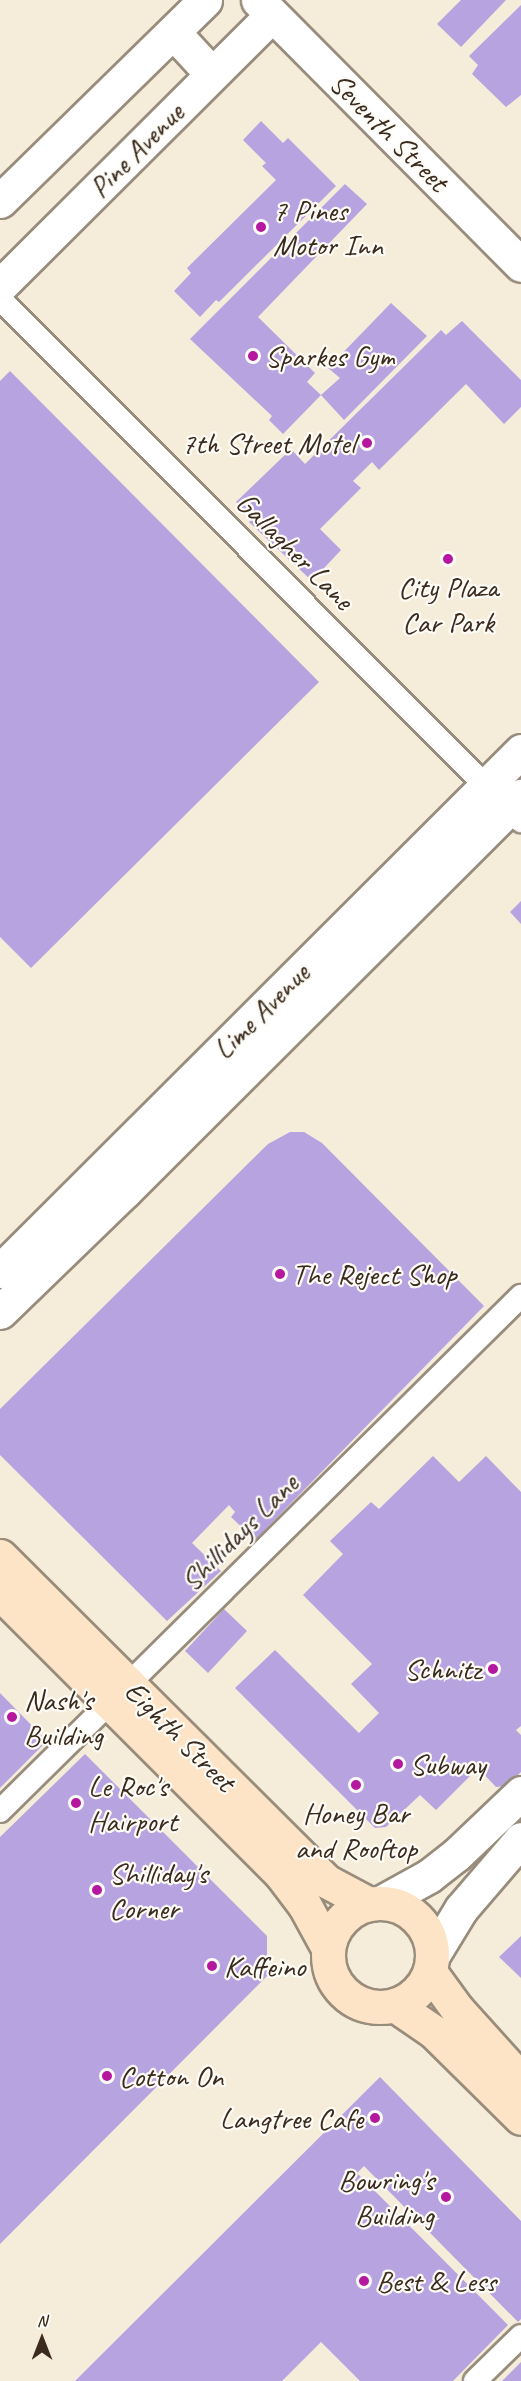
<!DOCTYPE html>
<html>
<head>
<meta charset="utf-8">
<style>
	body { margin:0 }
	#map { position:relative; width:521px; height:2381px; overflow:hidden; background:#f5edda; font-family:Caveat,sans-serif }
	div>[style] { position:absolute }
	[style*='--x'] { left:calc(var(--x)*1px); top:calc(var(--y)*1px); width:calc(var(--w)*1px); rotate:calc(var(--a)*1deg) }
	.building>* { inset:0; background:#b7a3df }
	.roads { filter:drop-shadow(2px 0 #988c7c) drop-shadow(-2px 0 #988c7c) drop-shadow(0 2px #988c7c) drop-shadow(0 -2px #988c7c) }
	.lane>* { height:22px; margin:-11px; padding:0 11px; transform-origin:11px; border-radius:11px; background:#fff }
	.street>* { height:33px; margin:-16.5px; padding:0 16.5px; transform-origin:16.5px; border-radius:16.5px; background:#fff }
	.secondary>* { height:33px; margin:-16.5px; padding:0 16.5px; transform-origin:16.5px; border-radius:16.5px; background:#fee4c6 }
	.secondary>.ring { margin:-16.5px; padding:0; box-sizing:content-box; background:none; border:33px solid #fee4c6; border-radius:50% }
	.dots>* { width:16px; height:16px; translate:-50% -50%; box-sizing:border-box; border:3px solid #fdfcf7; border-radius:50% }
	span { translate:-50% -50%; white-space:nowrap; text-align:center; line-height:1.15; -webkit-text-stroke:4.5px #fdfcf7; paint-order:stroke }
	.street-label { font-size:30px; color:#3b2a1e }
	.poi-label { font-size:30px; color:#3b2a1e }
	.left { translate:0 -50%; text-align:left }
	.right { translate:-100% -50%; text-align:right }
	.north { position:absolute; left:12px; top:2309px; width:60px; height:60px; -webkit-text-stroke:4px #fdfcf7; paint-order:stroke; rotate:0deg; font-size:16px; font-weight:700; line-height:24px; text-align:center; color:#3b2a1e }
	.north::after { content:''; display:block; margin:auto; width:21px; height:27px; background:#3b2a1e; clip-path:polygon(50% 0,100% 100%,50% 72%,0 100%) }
</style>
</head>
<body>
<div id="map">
	<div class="building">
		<div style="clip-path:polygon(461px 0,506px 0,461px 47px,437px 24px)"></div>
		<div style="clip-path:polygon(521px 5px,521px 95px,506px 107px,472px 74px,478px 65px,469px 56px)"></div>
		<div style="clip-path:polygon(261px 121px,283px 143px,288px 138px,336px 186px,219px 302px,216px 300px,200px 317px,174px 291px,191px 273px,187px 268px,276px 180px,262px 166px,266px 163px,243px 140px)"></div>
		<div style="clip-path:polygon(345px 184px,367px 204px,258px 317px,315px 373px,307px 382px,321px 395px,283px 434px,269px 420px,272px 416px,190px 339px)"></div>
		<div style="clip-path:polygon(391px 303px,427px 336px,344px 420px,321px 395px,340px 378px,328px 368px)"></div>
		<div style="clip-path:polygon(462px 321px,521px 380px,521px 407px,504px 424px,466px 384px,379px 470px,372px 462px,353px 481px,361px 488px,320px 529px,341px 550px,312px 581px,249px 522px,253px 518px,236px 502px,291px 449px,305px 464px,441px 330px,446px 335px)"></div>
		<div style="clip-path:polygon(10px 371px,319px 682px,31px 968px,0 937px,0 381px)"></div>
		<div style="clip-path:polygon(521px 901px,521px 924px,510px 912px)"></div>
		<div style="clip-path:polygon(290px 1132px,304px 1132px,322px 1143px,484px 1306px,255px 1540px,231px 1517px,235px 1512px,229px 1505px,192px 1543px,221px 1571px,167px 1621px,0 1455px,0 1409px,268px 1144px)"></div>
		<div style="clip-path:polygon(433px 1456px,459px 1482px,486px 1456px,521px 1492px,521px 1726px,516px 1730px,521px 1735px,521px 1772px,507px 1786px,496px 1787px,478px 1768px,436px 1810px,420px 1795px,386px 1827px,375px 1828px,235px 1688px,275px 1650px,359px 1733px,379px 1713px,351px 1684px,372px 1664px,303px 1595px,343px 1554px,330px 1541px,371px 1502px,379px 1509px)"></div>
		<div style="clip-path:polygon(224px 1609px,247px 1631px,208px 1673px,185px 1651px)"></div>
		<div style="clip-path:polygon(0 1693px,47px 1741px,0 1788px)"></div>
		<div style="clip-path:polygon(85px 1754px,267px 1936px,267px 1976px,0 2244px,0 1837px)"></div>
		<div style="clip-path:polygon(521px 1936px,521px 1978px,499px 1957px)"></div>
		<div style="clip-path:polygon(380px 2077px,521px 2221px,521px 2319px,518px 2322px,364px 2166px,357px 2173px,508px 2325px,453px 2381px,360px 2381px,321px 2342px,282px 2381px,75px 2381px)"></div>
		<div style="clip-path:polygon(521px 2362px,521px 2381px,502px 2381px)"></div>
	</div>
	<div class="roads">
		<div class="lane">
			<div style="--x:0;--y:299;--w:738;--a:45.05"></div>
			<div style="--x:0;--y:1811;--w:733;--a:-44.67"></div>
			<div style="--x:475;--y:2381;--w:64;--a:-44.4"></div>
		</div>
		<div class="street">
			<div style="--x:258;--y:0;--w:373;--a:45.2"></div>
			<div style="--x:173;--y:32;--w:57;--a:47.1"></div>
			<div style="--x:0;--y:201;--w:287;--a:-44.4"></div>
			<div style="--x:0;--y:286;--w:384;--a:-44.9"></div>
			<div style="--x:0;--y:1271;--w:736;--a:-44.94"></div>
			<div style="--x:0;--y:1312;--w:173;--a:-44.1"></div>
			<div style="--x:124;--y:1192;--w:561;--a:-44.93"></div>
			<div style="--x:380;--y:1903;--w:56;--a:-28.9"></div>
			<div style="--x:429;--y:1876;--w:34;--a:-38"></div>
			<div style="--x:456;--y:1855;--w:90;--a:-43.6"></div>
			<div style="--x:433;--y:1955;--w:54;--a:-58.7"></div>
			<div style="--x:461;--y:1909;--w:92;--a:-49.4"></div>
		</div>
		<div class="secondary">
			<div style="--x:0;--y:1556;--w:460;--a:44.9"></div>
			<div style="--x:326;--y:1881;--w:49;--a:28.1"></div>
			<div style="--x:0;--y:1593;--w:397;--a:45"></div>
			<div style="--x:281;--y:1874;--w:38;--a:53"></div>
			<div style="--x:304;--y:1904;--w:50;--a:61.4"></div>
			<div class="ring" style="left:328px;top:1903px;width:71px;height:71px"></div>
			<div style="--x:430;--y:1972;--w:46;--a:53.9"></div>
			<div style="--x:457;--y:2009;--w:96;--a:48"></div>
			<div style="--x:396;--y:2006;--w:46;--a:34.4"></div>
			<div style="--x:434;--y:2032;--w:122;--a:44.7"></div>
		</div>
	</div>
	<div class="dots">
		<div style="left:261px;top:227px;background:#b5179e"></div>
		<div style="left:253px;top:356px;background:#b5179e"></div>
		<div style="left:367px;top:443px;background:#b5179e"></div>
		<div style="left:448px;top:559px;background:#b5179e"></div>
		<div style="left:280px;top:1274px;background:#b5179e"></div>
		<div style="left:493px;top:1669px;background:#b5179e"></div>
		<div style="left:12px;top:1717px;background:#b5179e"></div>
		<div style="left:398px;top:1764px;background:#b5179e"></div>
		<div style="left:356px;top:1785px;background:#b5179e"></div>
		<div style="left:76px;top:1803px;background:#b5179e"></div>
		<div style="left:97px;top:1890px;background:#b5179e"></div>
		<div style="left:212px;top:1966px;background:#b5179e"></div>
		<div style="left:107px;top:2076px;background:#b5179e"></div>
		<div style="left:375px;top:2118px;background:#b5179e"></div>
		<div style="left:446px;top:2197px;background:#b5179e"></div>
		<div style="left:364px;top:2281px;background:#b5179e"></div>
	</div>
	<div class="street-label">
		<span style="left:389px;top:132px;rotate:45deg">Seventh Street</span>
		<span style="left:136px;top:150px;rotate:-45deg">Pine Avenue</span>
		<span style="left:295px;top:551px;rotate:45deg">Gallagher Lane</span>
		<span style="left:261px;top:1011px;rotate:-45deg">Lime Avenue</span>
		<span style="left:239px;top:1532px;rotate:-45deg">Shillidays Lane</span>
		<span style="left:180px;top:1736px;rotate:45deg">Eighth Street</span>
	</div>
	<div class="poi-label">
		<span class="left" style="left:273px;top:227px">7 Pines<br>Motor Inn</span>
		<span class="left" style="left:265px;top:356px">Sparkes Gym</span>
		<span class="right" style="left:355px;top:443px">7th Street Motel</span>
		<span style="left:448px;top:604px">City Plaza<br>Car Park</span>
		<span class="left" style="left:292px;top:1274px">The Reject Shop</span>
		<span class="right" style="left:481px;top:1669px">Schnitz</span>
		<span class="left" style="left:24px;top:1717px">Nash's<br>Building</span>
		<span class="left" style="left:410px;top:1764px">Subway</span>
		<span class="left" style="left:88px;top:1803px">Le Roc's<br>Hairport</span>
		<span style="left:356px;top:1830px">Honey Bar<br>and Rooftop</span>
		<span class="left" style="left:109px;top:1890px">Shilliday's<br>Corner</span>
		<span class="left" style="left:224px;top:1966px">Kaffeino</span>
		<span class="left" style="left:119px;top:2076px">Cotton On</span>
		<span class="right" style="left:363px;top:2118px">Langtree Cafe</span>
		<span class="right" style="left:434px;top:2197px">Bowring's<br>Building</span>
		<span class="left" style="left:376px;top:2281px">Best &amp; Less</span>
	</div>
	<div class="north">N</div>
</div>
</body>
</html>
